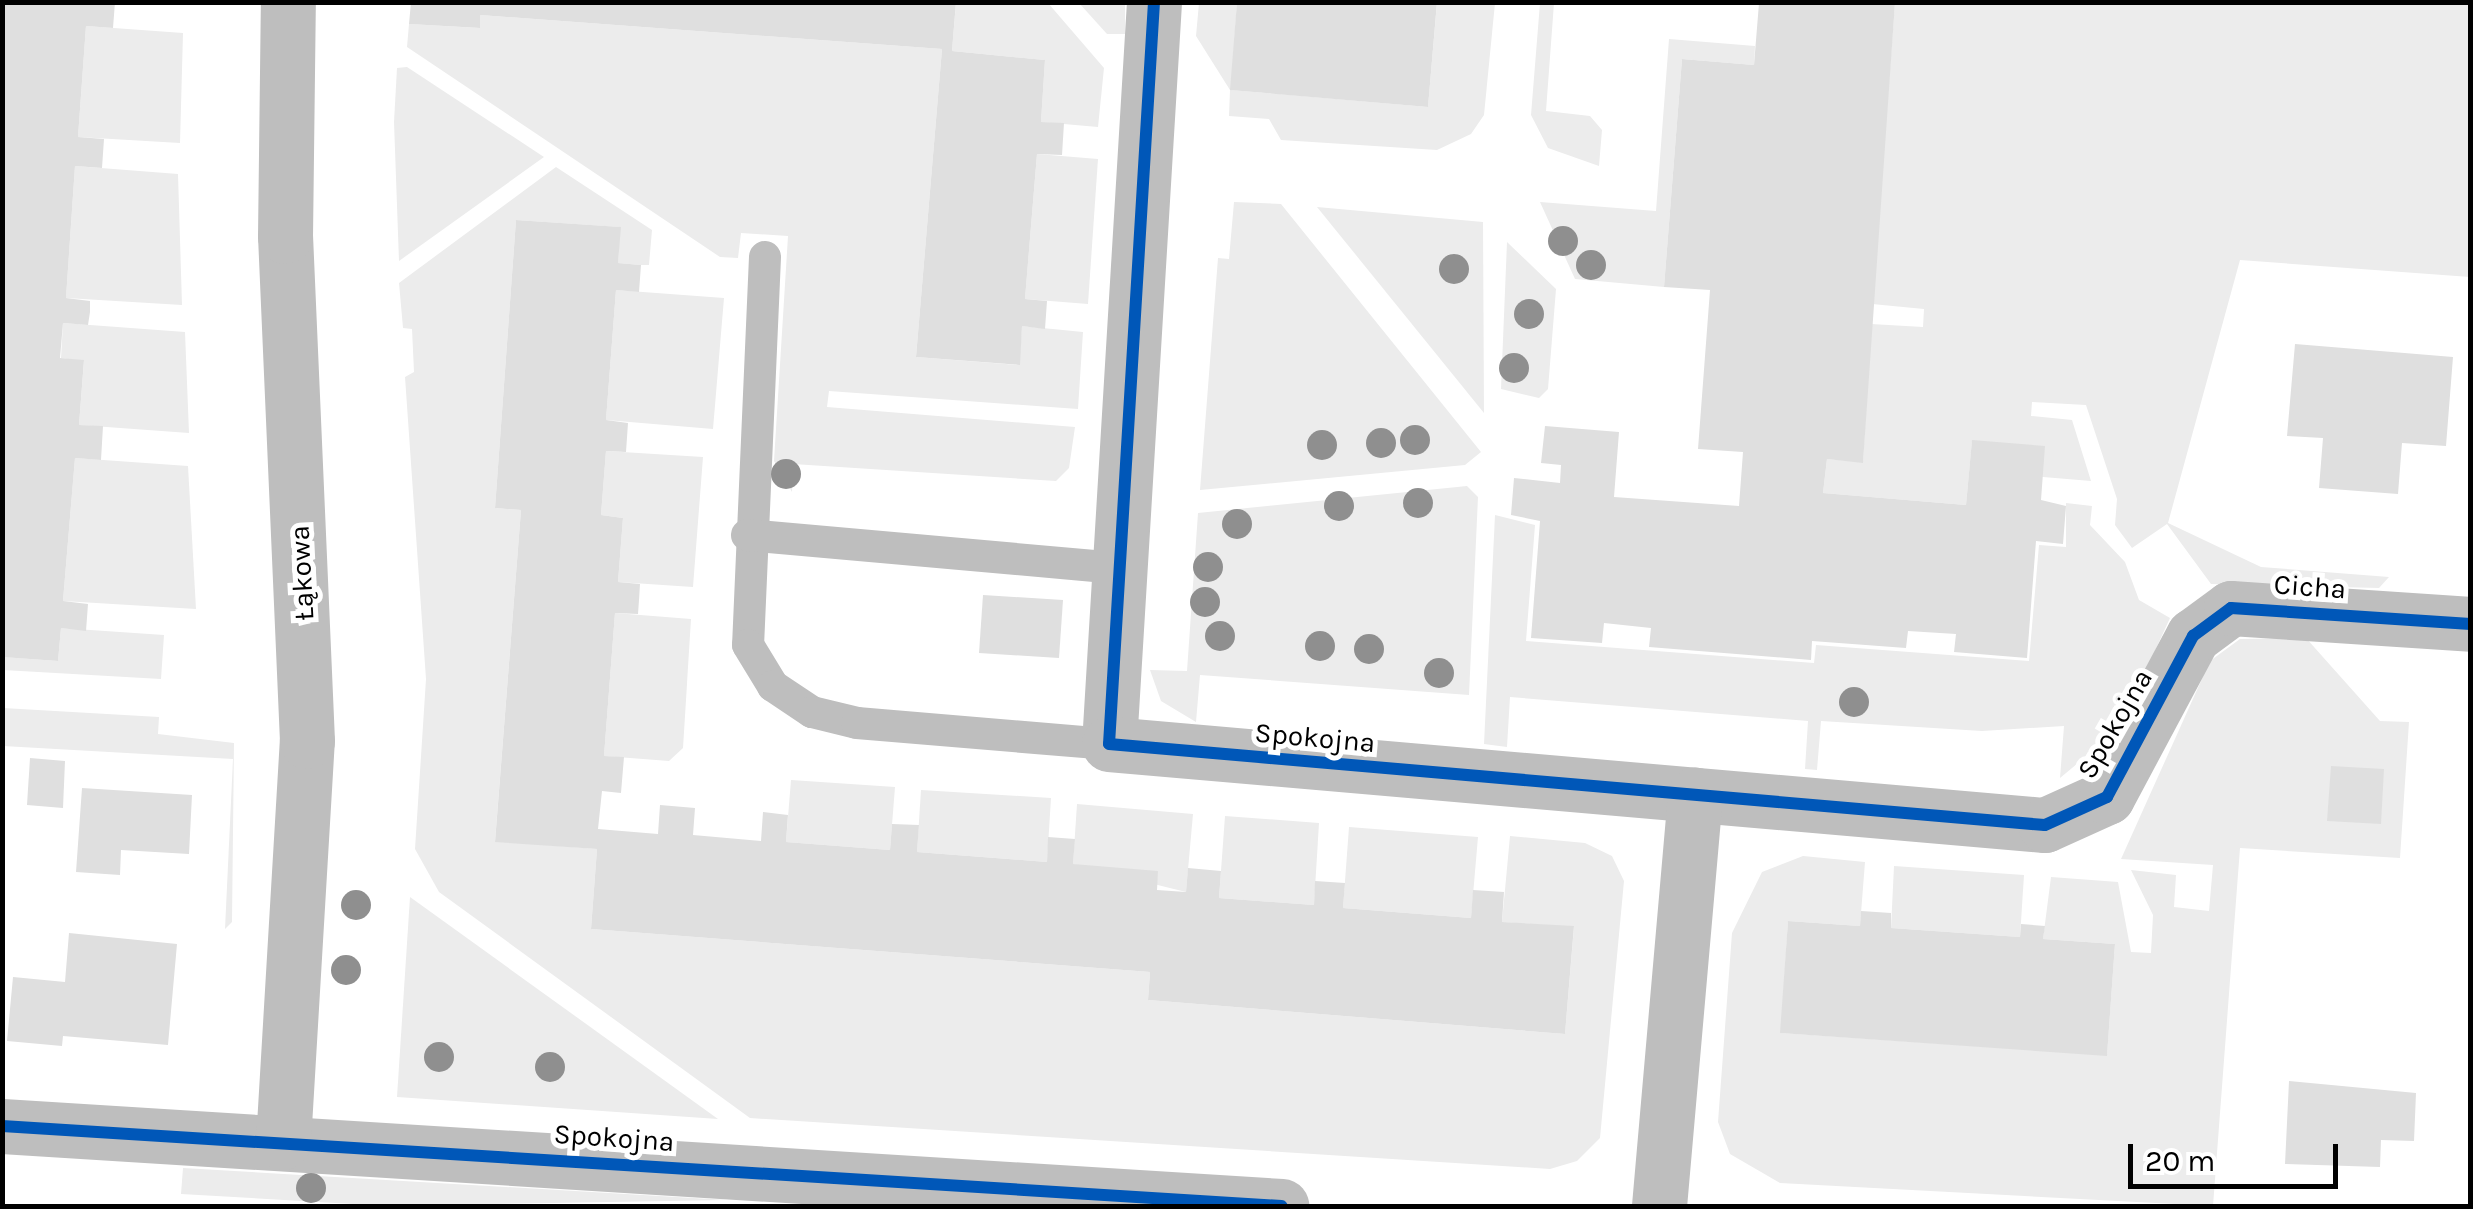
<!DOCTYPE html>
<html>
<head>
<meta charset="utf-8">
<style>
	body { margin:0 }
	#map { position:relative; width:2473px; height:1209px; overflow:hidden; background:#fff; font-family:Karla,sans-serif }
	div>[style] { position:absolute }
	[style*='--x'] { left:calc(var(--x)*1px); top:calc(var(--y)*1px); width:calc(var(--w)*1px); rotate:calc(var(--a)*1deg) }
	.green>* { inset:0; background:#ececec }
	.building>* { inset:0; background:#dfdfdf }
	.lane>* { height:32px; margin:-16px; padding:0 16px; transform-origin:16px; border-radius:16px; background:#bebebe }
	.street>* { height:55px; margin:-27.5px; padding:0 27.5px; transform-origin:27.5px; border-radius:27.5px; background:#bebebe }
	.cycleway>* { height:12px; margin:-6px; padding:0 6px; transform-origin:6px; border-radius:6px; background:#0057b8 }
	.trees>* { width:30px; height:30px; margin:-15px; border-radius:50%; background:#8f8f8f }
	span { translate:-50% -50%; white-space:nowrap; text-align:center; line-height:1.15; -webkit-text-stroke:10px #fff; paint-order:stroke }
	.street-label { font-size:28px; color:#000 }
	.frame { position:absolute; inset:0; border:5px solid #000; pointer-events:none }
	.scale { position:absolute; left:2128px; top:1144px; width:210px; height:45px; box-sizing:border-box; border:5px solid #000; border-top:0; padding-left:12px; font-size:30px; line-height:35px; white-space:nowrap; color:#000; -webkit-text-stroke:8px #fff; paint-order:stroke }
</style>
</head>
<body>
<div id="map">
	<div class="green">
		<div style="clip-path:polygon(956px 3px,1048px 3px,1104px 68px,1098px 127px,1041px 122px,1045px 60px,952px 51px)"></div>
		<div style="clip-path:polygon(1079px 3px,1125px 3px,1125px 34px,1107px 34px)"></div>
		<div style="clip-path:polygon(1199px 3px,1237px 3px,1231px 90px,1428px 107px,1437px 3px,1495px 3px,1484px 115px,1471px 134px,1437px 150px,1281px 140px,1269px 119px,1229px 116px,1230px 90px,1196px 36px)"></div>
		<div style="clip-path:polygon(1540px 3px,1554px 3px,1546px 111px,1590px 116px,1602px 130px,1599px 166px,1548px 148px,1531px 115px)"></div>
		<div style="clip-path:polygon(1895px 3px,2470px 3px,2470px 277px,2240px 260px,2168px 523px,2261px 567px,2389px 577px,2379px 588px,2211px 584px,2167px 524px,2132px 548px,2115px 525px,2117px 499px,2086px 405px,2032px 402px,2031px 416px,2072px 420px,2091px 481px,2043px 477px,1972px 441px,1966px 505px,1823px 493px,1827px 459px,1863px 462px,1871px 324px,1923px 327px,1924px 309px,1872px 304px)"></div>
		<div style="clip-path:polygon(480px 15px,942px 49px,916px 357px,1019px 365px,1022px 326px,1083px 332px,1078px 409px,829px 391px,827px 407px,1075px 427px,1069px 468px,1056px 481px,793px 464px,792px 492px,774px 461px,788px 236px,741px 233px,738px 258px,720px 257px,407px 47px,409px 24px,479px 28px)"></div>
		<div style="clip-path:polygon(86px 26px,183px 33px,180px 143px,78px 137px)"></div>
		<div style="clip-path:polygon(1669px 39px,1755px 46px,1754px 65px,1682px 59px,1664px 287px,1575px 279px,1540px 202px,1656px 211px)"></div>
		<div style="clip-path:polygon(407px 67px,544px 157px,399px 261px,394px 122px,397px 68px)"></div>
		<div style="clip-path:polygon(1037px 154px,1098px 159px,1088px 304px,1025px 299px)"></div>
		<div style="clip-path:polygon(75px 166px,178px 174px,182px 305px,66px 298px)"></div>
		<div style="clip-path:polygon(556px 167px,652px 230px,649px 265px,641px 265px,618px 263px,620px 227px,516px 220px,495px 508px,521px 510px,495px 841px,597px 849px,591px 929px,1150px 972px,1148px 1000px,1565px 1034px,1574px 927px,1502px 922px,1510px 836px,1585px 843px,1612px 856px,1624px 881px,1600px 1138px,1577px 1161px,1550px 1169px,750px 1118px,439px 892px,415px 849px,426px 679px,405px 377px,414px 372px,412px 329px,403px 328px,399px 283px)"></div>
		<div style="clip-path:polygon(1234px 202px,1281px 204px,1481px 452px,1465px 465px,1200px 490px,1218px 258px,1229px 259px)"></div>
		<div style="clip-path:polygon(1317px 207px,1483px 222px,1484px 413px)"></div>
		<div style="clip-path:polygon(1507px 242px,1556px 289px,1548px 389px,1539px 398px,1501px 389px)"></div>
		<div style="clip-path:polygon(616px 290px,724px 298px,713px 429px,606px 420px)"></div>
		<div style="clip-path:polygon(63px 323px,185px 332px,189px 433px,79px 425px,84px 361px,61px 358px)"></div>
		<div style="clip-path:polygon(606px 451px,703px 457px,693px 587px,618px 582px,623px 518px,601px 515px)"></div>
		<div style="clip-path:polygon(75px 458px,188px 466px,196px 609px,63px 601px)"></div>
		<div style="clip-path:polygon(1467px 486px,1478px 497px,1469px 695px,1200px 675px,1196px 722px,1161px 701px,1150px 670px,1187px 671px,1198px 513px)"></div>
		<div style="clip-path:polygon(2066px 503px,2092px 506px,2090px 525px,2125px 562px,2139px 600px,2170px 618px,2119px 729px,2060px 778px,2064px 726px,1982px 731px,1821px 721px,1817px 770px,1805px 769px,1808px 721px,1510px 697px,1507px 747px,1484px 744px,1495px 515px,1535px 525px,1526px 641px,1814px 663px,1816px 645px,2029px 661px,2039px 545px,2066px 547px)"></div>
		<div style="clip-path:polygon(615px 613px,691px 619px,683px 748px,669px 761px,604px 756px)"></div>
		<div style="clip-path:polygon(61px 628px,164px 635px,161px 679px,3px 670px,3px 657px,58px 661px)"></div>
		<div style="clip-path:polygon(2306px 638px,2380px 721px,2409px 722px,2400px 858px,2240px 848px,2213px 1206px,1780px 1183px,1730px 1154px,1718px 1122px,1732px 933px,1762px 872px,1803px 856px,1865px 862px,1860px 926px,1788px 921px,1781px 1033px,2107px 1055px,2115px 944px,2043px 939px,2051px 877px,2118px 882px,2131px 952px,2151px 953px,2153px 915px,2131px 870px,2176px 875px,2174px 907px,2209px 911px,2213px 865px,2121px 859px,2210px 661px,2240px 639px)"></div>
		<div style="clip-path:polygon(3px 708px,159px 717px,158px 734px,234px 743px,232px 922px,225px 929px,233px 759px,3px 746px)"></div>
		<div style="clip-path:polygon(791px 780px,895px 787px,890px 850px,786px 842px)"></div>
		<div style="clip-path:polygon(921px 790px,1051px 798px,1047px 862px,917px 852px)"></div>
		<div style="clip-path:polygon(1077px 804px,1193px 814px,1186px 892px,1073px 864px)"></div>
		<div style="clip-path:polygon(1225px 816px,1319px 823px,1314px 905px,1219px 898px)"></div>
		<div style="clip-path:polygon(1349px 827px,1478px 837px,1471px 918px,1343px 908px)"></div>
		<div style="clip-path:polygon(1894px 866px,2024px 875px,2020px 937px,1891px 928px)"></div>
		<div style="clip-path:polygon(410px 897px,718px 1119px,397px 1097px)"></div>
		<div style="clip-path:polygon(183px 1168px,727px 1200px,387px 1206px,181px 1194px)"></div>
	</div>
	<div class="building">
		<div style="clip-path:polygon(2px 2px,115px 2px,113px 28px,86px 26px,78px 137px,104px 139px,102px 168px,75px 166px,66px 298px,90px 301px,90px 312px,88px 325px,63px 323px,60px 358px,84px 360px,79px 425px,103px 426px,101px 460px,75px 458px,63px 601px,88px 604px,86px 631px,61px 628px,58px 661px,2px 657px)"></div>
		<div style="clip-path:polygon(411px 2px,956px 2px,952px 51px,1045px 60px,1041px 122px,1064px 123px,1062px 155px,1037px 154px,1025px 299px,1047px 301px,1045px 329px,1022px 326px,1020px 365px,916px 357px,942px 49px,480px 15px,480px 28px,409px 24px)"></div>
		<div style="clip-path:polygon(1237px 2px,1437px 2px,1428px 107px,1230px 90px)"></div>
		<div style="clip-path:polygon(1759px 3px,1895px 3px,1863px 463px,1827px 459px,1823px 493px,1966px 505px,1972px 440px,2045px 446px,2041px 500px,2066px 506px,2063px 544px,2036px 541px,2027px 658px,1954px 652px,1956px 634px,1908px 631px,1906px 648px,1812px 641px,1811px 660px,1649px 647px,1651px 628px,1604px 623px,1602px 643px,1531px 638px,1540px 521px,1511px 515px,1514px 478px,1560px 483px,1561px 465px,1541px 463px,1545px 426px,1619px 432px,1614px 497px,1739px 506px,1743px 452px,1698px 449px,1710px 290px,1664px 287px,1682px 59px,1754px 65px)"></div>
		<div style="clip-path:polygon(516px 220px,621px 227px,618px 263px,641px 265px,639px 292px,616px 290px,606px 420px,628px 423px,626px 452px,606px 451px,601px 515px,623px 518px,618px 582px,640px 584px,639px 600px,638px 614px,615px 613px,604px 756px,624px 757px,621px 793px,602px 791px,598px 829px,658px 834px,660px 805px,695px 808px,693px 835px,761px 841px,763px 812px,788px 815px,786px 842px,890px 850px,892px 824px,919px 825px,917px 852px,1047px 862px,1048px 837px,1075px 839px,1073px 864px,1158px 871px,1157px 890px,1186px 892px,1188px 868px,1221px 871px,1219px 898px,1314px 905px,1315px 881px,1345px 883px,1343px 908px,1471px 918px,1473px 890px,1504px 892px,1502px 922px,1574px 926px,1565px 1034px,1148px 1000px,1150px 972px,591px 929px,597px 849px,495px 842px,521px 510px,495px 508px)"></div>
		<div style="clip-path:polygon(2295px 344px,2453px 357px,2446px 446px,2402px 443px,2398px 494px,2319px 488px,2323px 438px,2287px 436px)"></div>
		<div style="clip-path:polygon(983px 595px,1063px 600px,1059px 658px,979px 653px)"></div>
		<div style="clip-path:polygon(30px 758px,65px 761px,63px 808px,27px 805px)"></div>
		<div style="clip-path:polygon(2331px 766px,2384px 769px,2381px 824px,2327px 821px)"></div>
		<div style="clip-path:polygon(82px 788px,192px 795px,189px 854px,121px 850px,120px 875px,76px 872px)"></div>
		<div style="clip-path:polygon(1861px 911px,1891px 913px,1891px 928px,2020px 937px,2021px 924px,2045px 926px,2043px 939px,2115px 944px,2107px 1056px,1780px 1033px,1788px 921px,1860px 926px)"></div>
		<div style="clip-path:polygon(69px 933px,177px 944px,168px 1045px,63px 1036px,62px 1046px,7px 1041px,13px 977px,65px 982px)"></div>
		<div style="clip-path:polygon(2289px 1081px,2416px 1093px,2414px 1141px,2381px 1140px,2380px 1167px,2285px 1164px)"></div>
	</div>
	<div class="lane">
		<div style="--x:765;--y:257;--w:388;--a:92.5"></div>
		<div style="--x:748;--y:645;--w:48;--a:58.6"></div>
		<div style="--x:773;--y:686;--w:47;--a:33.7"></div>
		<div style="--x:812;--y:712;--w:46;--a:13.7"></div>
		<div style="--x:857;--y:723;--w:253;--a:4.8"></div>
		<div style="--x:747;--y:535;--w:374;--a:5.1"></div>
	</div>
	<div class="street">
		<div style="--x:1154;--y:2;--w:743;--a:93.47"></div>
		<div style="--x:1109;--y:744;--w:939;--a:4.95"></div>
		<div style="--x:2045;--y:825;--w:68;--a:-24.3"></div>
		<div style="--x:2107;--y:797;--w:183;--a:-61.9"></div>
		<div style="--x:2193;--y:636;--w:47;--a:-36.4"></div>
		<div style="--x:2231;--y:608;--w:240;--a:3.8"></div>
		<div style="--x:2;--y:1126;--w:1282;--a:3.58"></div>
		<div style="--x:283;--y:1142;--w:402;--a:-86.6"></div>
		<div style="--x:307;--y:741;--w:505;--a:-92.49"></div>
		<div style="--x:285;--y:236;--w:234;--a:-89.3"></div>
		<div style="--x:1659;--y:1206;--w:413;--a:-85"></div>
	</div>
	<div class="cycleway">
		<div style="--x:1154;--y:2;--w:743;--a:93.47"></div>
		<div style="--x:1109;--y:744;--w:939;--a:4.95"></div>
		<div style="--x:2045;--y:825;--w:68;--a:-24.3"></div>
		<div style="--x:2107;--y:797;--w:183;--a:-61.9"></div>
		<div style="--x:2193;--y:636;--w:47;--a:-36.4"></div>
		<div style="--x:2231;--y:608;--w:240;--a:3.8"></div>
		<div style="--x:2;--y:1126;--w:1282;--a:3.58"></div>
	</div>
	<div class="trees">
		<div style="left:1563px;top:241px"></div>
		<div style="left:1591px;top:265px"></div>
		<div style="left:1454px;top:269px"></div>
		<div style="left:1529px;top:314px"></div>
		<div style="left:1514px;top:368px"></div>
		<div style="left:1415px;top:440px"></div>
		<div style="left:1381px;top:443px"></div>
		<div style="left:1322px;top:445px"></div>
		<div style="left:786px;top:474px"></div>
		<div style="left:1418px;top:503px"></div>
		<div style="left:1339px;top:506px"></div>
		<div style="left:1237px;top:524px"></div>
		<div style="left:1208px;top:567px"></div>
		<div style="left:1205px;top:602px"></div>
		<div style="left:1220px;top:636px"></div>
		<div style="left:1320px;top:646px"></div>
		<div style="left:1369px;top:649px"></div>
		<div style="left:1439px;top:673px"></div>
		<div style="left:1854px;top:702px"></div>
		<div style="left:356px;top:905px"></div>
		<div style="left:346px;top:970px"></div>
		<div style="left:439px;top:1057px"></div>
		<div style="left:550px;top:1067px"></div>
		<div style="left:311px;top:1188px"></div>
	</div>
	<div class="street-label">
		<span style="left:302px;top:573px;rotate:-93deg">Łąkowa</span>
		<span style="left:2310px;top:587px;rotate:4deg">Cicha</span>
		<span style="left:2115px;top:724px;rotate:-60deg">Spokojna</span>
		<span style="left:1315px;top:738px;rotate:5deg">Spokojna</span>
		<span style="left:614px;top:1138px;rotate:4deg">Spokojna</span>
	</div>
	<div class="frame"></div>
	<div class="scale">20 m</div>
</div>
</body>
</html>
